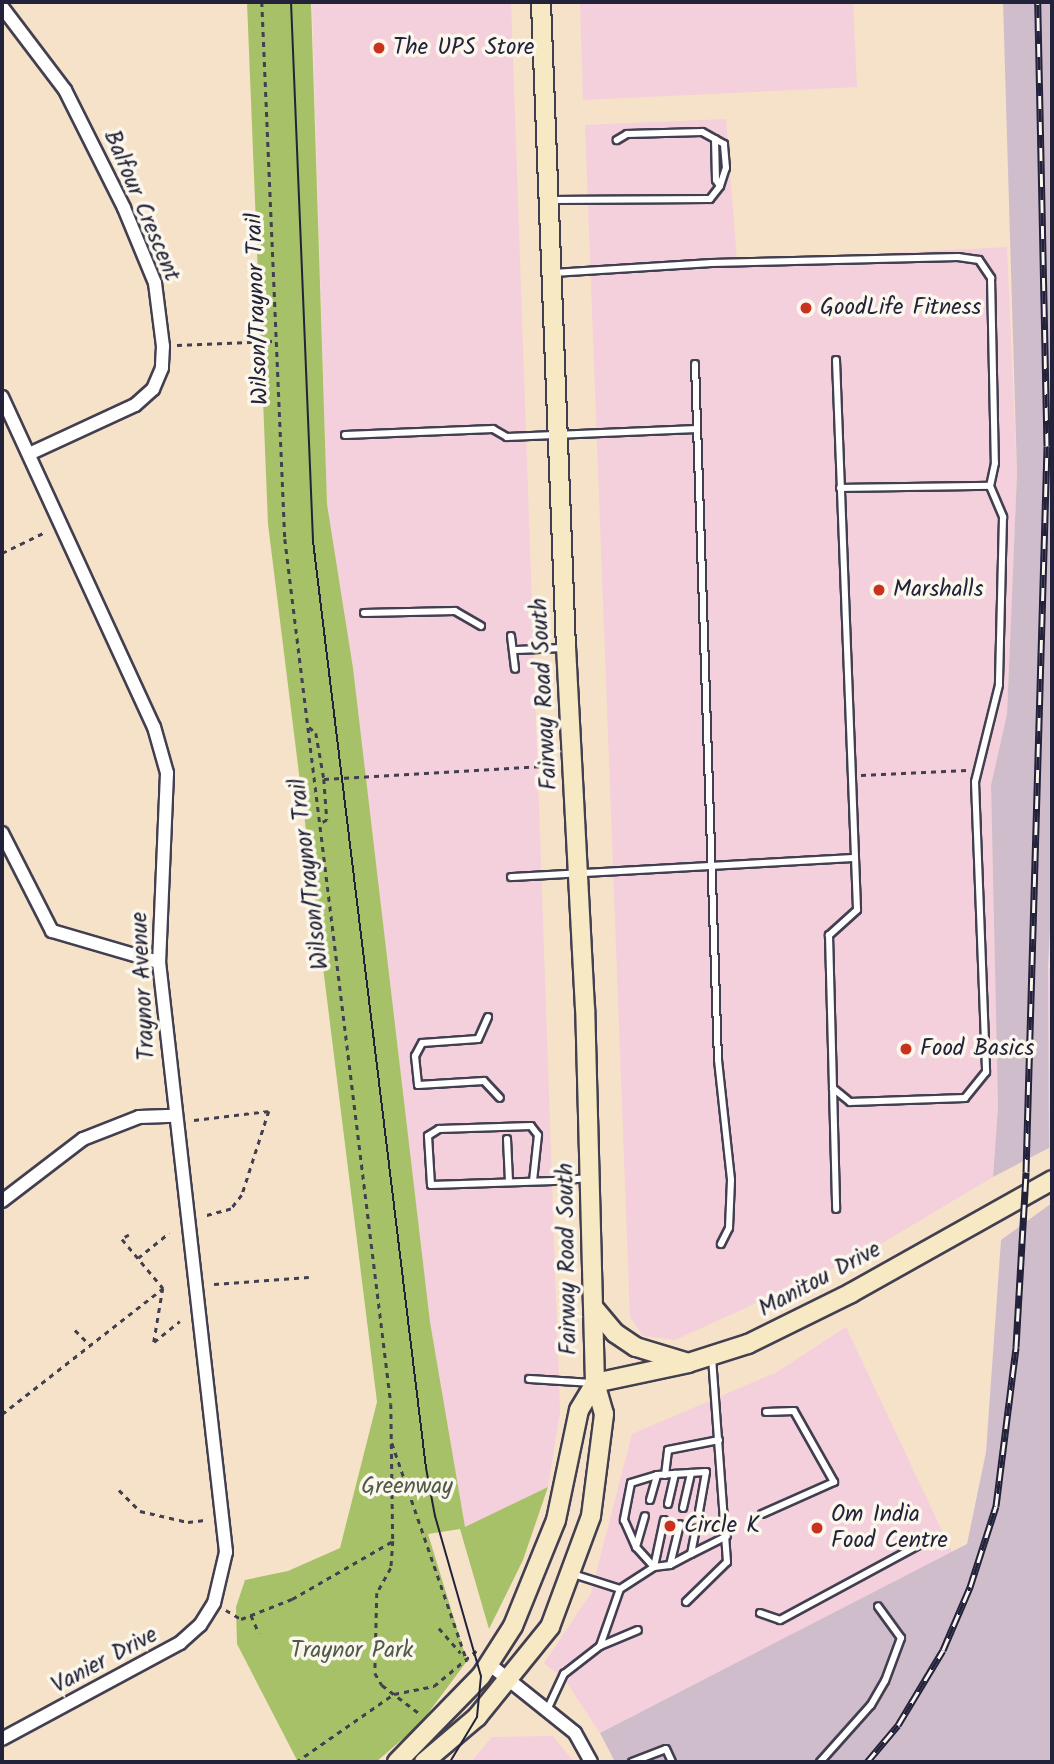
<!DOCTYPE html>
<html>
<head>
<meta charset="utf-8">
<style>
	body { margin:0 }
	#map { position:relative; width:1054px; height:1764px; overflow:hidden; background:#f6e2c9; font-family:Kalam,sans-serif }
	div>[style] { position:absolute }
	[style*='--x'] { left:calc(var(--x)*1px); top:calc(var(--y)*1px); width:calc(var(--w)*1px); rotate:calc(var(--a)*1deg) }
	.built>* { inset:0; background:#f4cfdc }
	.industrial>* { inset:0; background:#d0bdcc }
	.green>* { inset:0; background:#a6c167 }
	.path>* { height:2.5px; margin-top:-1.25px; transform-origin:0; background:repeating-linear-gradient(90deg,#423f50 0 5px,transparent 0 10px) }
	.roads { filter:drop-shadow(2px 0 #423f50) drop-shadow(-2px 0 #423f50) drop-shadow(0 2px #423f50) drop-shadow(0 -2px #423f50) }
	.lane>* { height:6px; margin:-3px; padding:0 3px; transform-origin:3px; border-radius:3px; background:#fff }
	.street>* { height:12px; margin:-6px; padding:0 6px; transform-origin:6px; border-radius:6px; background:#fff }
	.secondary>* { height:18px; margin:-9px; padding:0 9px; transform-origin:9px; border-radius:9px; background:#f6e9c3 }
	.tram>* { height:2px; margin:-1px; padding:0 1px; transform-origin:1px; border-radius:1px; background:#22223b }
	.rail>* { height:7px; margin-top:-3.5px; transform-origin:0; background:repeating-linear-gradient(90deg,#fbf7ec 0 13px,#22223b 0 26px); box-sizing:border-box; border-block:2px solid #22223b }
	.dots>* { width:19px; height:19px; translate:-50% -50%; box-sizing:border-box; border:4px solid #fbf7ec; border-radius:50% }
	span { translate:-50% -50%; white-space:nowrap; text-align:center; line-height:1.15; -webkit-text-stroke:7px #fbf7ec; paint-order:stroke }
	.poi-label { font-size:23px; color:#22223b }
	.left { translate:0 -50%; text-align:left }
	.street-label { font-size:23px; color:#22223b }
	.park-label { font-size:23px; color:#505a4a }
	.frame { position:absolute; inset:0; border:4px solid #22223b; pointer-events:none }
</style>
</head>
<body>
<div id="map">
	<div class="built">
		<div style="clip-path:polygon(312px 2px,511px 2px,560px 1412px,548px 1487px,465px 1528px,430px 1322px,353px 668px,327px 504px)"></div>
		<div style="clip-path:polygon(580px 2px,853px 2px,857px 87px,583px 100px)"></div>
		<div style="clip-path:polygon(726px 119px,737px 261px,1007px 247px,1017px 473px,1007px 714px,991px 785px,998px 1107px,993px 1177px,864px 1254px,675px 1340px,643px 1336px,630px 1317px,585px 125px)"></div>
		<div style="clip-path:polygon(1052px 967px,1052px 1147px,1049px 1148px,1048px 969px)"></div>
		<div style="clip-path:polygon(846px 1327px,952px 1552px,600px 1733px,565px 1680px,544px 1663px,591px 1593px,632px 1434px,777px 1372px)"></div>
		<div style="clip-path:polygon(553px 1736px,574px 1762px,471px 1762px,492px 1737px)"></div>
	</div>
	<div class="industrial">
		<div style="clip-path:polygon(1003px 2px,1052px 2px,1052px 887px,1048px 969px,1049px 1148px,993px 1177px,998px 1107px,991px 785px,1007px 714px,1017px 473px)"></div>
		<div style="clip-path:polygon(1052px 1203px,1052px 1762px,615px 1762px,600px 1733px,967px 1544px,986px 1452px,1001px 1240px)"></div>
	</div>
	<div class="green">
		<div style="clip-path:polygon(247px 2px,311px 2px,327px 504px,353px 668px,430px 1322px,465px 1527px,548px 1487px,523px 1560px,489px 1629px,460px 1529px,428px 1534px,467px 1661px,420px 1724px,376px 1762px,298px 1762px,237px 1644px,236px 1607px,245px 1580px,288px 1571px,340px 1548px,377px 1402px,268px 524px)"></div>
	</div>
	<div class="path">
		<div style="--x:262;--y:2;--w:537;--a:87.55"></div>
		<div style="--x:285;--y:539;--w:871;--a:83.01"></div>
		<div style="--x:391;--y:1404;--w:137;--a:89.2"></div>
		<div style="--x:393;--y:1541;--w:27;--a:94"></div>
		<div style="--x:391;--y:1568;--w:29;--a:119"></div>
		<div style="--x:377;--y:1593;--w:80;--a:91.4"></div>
		<div style="--x:375;--y:1673;--w:14;--a:60"></div>
		<div style="--x:382;--y:1685;--w:48;--a:37.3"></div>
		<div style="--x:177;--y:345;--w:97;--a:-2.4"></div>
		<div style="--x:2;--y:553;--w:46;--a:-26"></div>
		<div style="--x:309;--y:727;--w:9;--a:41"></div>
		<div style="--x:316;--y:733;--w:47;--a:80.1"></div>
		<div style="--x:324;--y:779;--w:41;--a:85.8"></div>
		<div style="--x:327;--y:820;--w:8;--a:150"></div>
		<div style="--x:861;--y:775;--w:106;--a:-2.7"></div>
		<div style="--x:324;--y:779;--w:216;--a:-3.4"></div>
		<div style="--x:194;--y:1120;--w:76;--a:-6.8"></div>
		<div style="--x:269;--y:1111;--w:88;--a:107.8"></div>
		<div style="--x:242;--y:1195;--w:18;--a:128"></div>
		<div style="--x:231;--y:1209;--w:27;--a:165"></div>
		<div style="--x:129;--y:1235;--w:8;--a:150"></div>
		<div style="--x:122;--y:1239;--w:64;--a:50.1"></div>
		<div style="--x:138;--y:1258;--w:40;--a:-39"></div>
		<div style="--x:214;--y:1284;--w:95;--a:-4.2"></div>
		<div style="--x:75;--y:1330;--w:21;--a:45"></div>
		<div style="--x:2;--y:1414;--w:204;--a:-38"></div>
		<div style="--x:163;--y:1288;--w:55;--a:99.5"></div>
		<div style="--x:154;--y:1342;--w:33;--a:-39"></div>
		<div style="--x:392;--y:1443;--w:231;--a:71"></div>
		<div style="--x:119;--y:1490;--w:30;--a:45"></div>
		<div style="--x:140;--y:1511;--w:49;--a:12.9"></div>
		<div style="--x:188;--y:1522;--w:17;--a:-7"></div>
		<div style="--x:226;--y:1610;--w:17;--a:31"></div>
		<div style="--x:241;--y:1619;--w:55;--a:-21.4"></div>
		<div style="--x:292;--y:1599;--w:116;--a:-29.9"></div>
		<div style="--x:251;--y:1615;--w:20;--a:66"></div>
		<div style="--x:439;--y:1628;--w:33;--a:49"></div>
		<div style="--x:296;--y:1762;--w:119;--a:-34.8"></div>
		<div style="--x:394;--y:1694;--w:41;--a:-11.3"></div>
		<div style="--x:434;--y:1686;--w:55;--a:-39.8"></div>
	</div>
	<div class="roads">
		<div class="lane">
			<div style="--x:715;--y:139;--w:41;--a:88.6"></div>
			<div style="--x:716;--y:180;--w:7;--a:56"></div>
			<div style="--x:551;--y:200;--w:159;--a:-0.4"></div>
			<div style="--x:710;--y:199;--w:16;--a:-52"></div>
			<div style="--x:720;--y:186;--w:19;--a:-72"></div>
			<div style="--x:726;--y:168;--w:24;--a:-95"></div>
			<div style="--x:724;--y:144;--w:25;--a:-151"></div>
			<div style="--x:702;--y:132;--w:75;--a:178.5"></div>
			<div style="--x:627;--y:134;--w:12;--a:149"></div>
			<div style="--x:553;--y:273;--w:159;--a:-3.6"></div>
			<div style="--x:712;--y:263;--w:246;--a:-1.4"></div>
			<div style="--x:958;--y:257;--w:21;--a:8"></div>
			<div style="--x:979;--y:260;--w:22;--a:56"></div>
			<div style="--x:991;--y:278;--w:185;--a:88.8"></div>
			<div style="--x:995;--y:463;--w:24;--a:102"></div>
			<div style="--x:990;--y:486;--w:34;--a:67"></div>
			<div style="--x:1003;--y:517;--w:168;--a:91.4"></div>
			<div style="--x:999;--y:685;--w:100;--a:103.9"></div>
			<div style="--x:975;--y:782;--w:290;--a:87.8"></div>
			<div style="--x:986;--y:1072;--w:33;--a:129"></div>
			<div style="--x:965;--y:1098;--w:115;--a:178"></div>
			<div style="--x:850;--y:1102;--w:22;--a:-141"></div>
			<div style="--x:836;--y:360;--w:550;--a:87.81"></div>
			<div style="--x:857;--y:910;--w:38;--a:138"></div>
			<div style="--x:829;--y:935;--w:274;--a:88.5"></div>
			<div style="--x:695;--y:364;--w:696;--a:88.11"></div>
			<div style="--x:718;--y:1060;--w:121;--a:83.8"></div>
			<div style="--x:731;--y:1180;--w:48;--a:92.4"></div>
			<div style="--x:729;--y:1228;--w:18;--a:117"></div>
			<div style="--x:345;--y:435;--w:148;--a:-2.3"></div>
			<div style="--x:493;--y:429;--w:16;--a:30"></div>
			<div style="--x:507;--y:437;--w:190;--a:-2.4"></div>
			<div style="--x:840;--y:488;--w:150;--a:-0.8"></div>
			<div style="--x:364;--y:613;--w:91;--a:-1.3"></div>
			<div style="--x:455;--y:611;--w:30;--a:30"></div>
			<div style="--x:511;--y:636;--w:33;--a:83"></div>
			<div style="--x:516;--y:650;--w:47;--a:-2.4"></div>
			<div style="--x:511;--y:877;--w:344;--a:-3.2"></div>
			<div style="--x:488;--y:1017;--w:24;--a:114"></div>
			<div style="--x:478;--y:1039;--w:56;--a:175.9"></div>
			<div style="--x:422;--y:1043;--w:15;--a:118"></div>
			<div style="--x:415;--y:1056;--w:29;--a:84"></div>
			<div style="--x:418;--y:1085;--w:66;--a:-3.5"></div>
			<div style="--x:484;--y:1081;--w:23;--a:47"></div>
			<div style="--x:507;--y:1139;--w:43;--a:87.3"></div>
			<div style="--x:533;--y:1181;--w:46;--a:-83.8"></div>
			<div style="--x:538;--y:1135;--w:11;--a:-128"></div>
			<div style="--x:531;--y:1126;--w:92;--a:178.1"></div>
			<div style="--x:439;--y:1129;--w:13;--a:148"></div>
			<div style="--x:428;--y:1136;--w:49;--a:86.5"></div>
			<div style="--x:431;--y:1185;--w:123;--a:-1.9"></div>
			<div style="--x:554;--y:1181;--w:35;--a:-5"></div>
			<div style="--x:529;--y:1379;--w:64;--a:3.6"></div>
			<div style="--x:657;--y:1475;--w:27;--a:163"></div>
			<div style="--x:631;--y:1483;--w:38;--a:101"></div>
			<div style="--x:624;--y:1520;--w:30;--a:66"></div>
			<div style="--x:636;--y:1547;--w:27;--a:48"></div>
			<div style="--x:654;--y:1567;--w:16;--a:-7"></div>
			<div style="--x:670;--y:1565;--w:24;--a:-28"></div>
			<div style="--x:691;--y:1554;--w:26;--a:-79"></div>
			<div style="--x:665;--y:1475;--w:25;--a:-83"></div>
			<div style="--x:668;--y:1450;--w:52;--a:-11.1"></div>
			<div style="--x:650;--y:1500;--w:26;--a:-74"></div>
			<div style="--x:657;--y:1475;--w:49;--a:-3.5"></div>
			<div style="--x:706;--y:1472;--w:40;--a:100"></div>
			<div style="--x:668;--y:1504;--w:31;--a:-77"></div>
			<div style="--x:683;--y:1508;--w:36;--a:-77"></div>
			<div style="--x:762;--y:1514;--w:79;--a:-24"></div>
			<div style="--x:834;--y:1482;--w:81;--a:-119.4"></div>
			<div style="--x:794;--y:1411;--w:28;--a:178"></div>
			<div style="--x:636;--y:1547;--w:32;--a:-74"></div>
			<div style="--x:691;--y:1554;--w:40;--a:-26.6"></div>
			<div style="--x:670;--y:1565;--w:42;--a:-76.3"></div>
			<div style="--x:573;--y:1574;--w:49;--a:17.7"></div>
			<div style="--x:686;--y:1602;--w:57;--a:-44.3"></div>
			<div style="--x:727;--y:1562;--w:204;--a:-94.2"></div>
			<div style="--x:760;--y:1613;--w:21;--a:19"></div>
			<div style="--x:780;--y:1620;--w:166;--a:-28.4"></div>
			<div style="--x:600;--y:1646;--w:60;--a:-70.7"></div>
			<div style="--x:620;--y:1589;--w:40;--a:-32.9"></div>
			<div style="--x:654;--y:1567;--w:48;--a:-78"></div>
			<div style="--x:548;--y:1708;--w:38;--a:-65"></div>
			<div style="--x:564;--y:1674;--w:46;--a:-37.9"></div>
			<div style="--x:600;--y:1646;--w:41;--a:-22.8"></div>
			<div style="--x:632;--y:1762;--w:36;--a:-21"></div>
			<div style="--x:666;--y:1749;--w:14;--a:65"></div>
			<div style="--x:820;--y:1762;--w:76;--a:-48.2"></div>
			<div style="--x:871;--y:1705;--w:28;--a:-60"></div>
			<div style="--x:885;--y:1681;--w:46;--a:-69.6"></div>
			<div style="--x:901;--y:1638;--w:39;--a:-126"></div>
		</div>
		<div class="street">
			<div style="--x:2;--y:7;--w:104;--a:52.8"></div>
			<div style="--x:65;--y:90;--w:132;--a:63.4"></div>
			<div style="--x:124;--y:208;--w:81;--a:67.5"></div>
			<div style="--x:155;--y:283;--w:64;--a:82.8"></div>
			<div style="--x:163;--y:346;--w:22;--a:93"></div>
			<div style="--x:162;--y:368;--w:23;--a:113"></div>
			<div style="--x:153;--y:389;--w:24;--a:138"></div>
			<div style="--x:135;--y:405;--w:117;--a:155.2"></div>
			<div style="--x:2;--y:397;--w:363;--a:65.3"></div>
			<div style="--x:154;--y:727;--w:48;--a:74.2"></div>
			<div style="--x:167;--y:773;--w:189;--a:92.4"></div>
			<div style="--x:159;--y:962;--w:594;--a:83.52"></div>
			<div style="--x:226;--y:1552;--w:52;--a:103.2"></div>
			<div style="--x:214;--y:1603;--w:26;--a:122"></div>
			<div style="--x:200;--y:1625;--w:27;--a:138"></div>
			<div style="--x:180;--y:1643;--w:202;--a:151.7"></div>
			<div style="--x:2;--y:833;--w:110;--a:63"></div>
			<div style="--x:52;--y:931;--w:111;--a:16.2"></div>
			<div style="--x:2;--y:1201;--w:102;--a:-37.4"></div>
			<div style="--x:83;--y:1139;--w:60;--a:-21.4"></div>
			<div style="--x:139;--y:1117;--w:35;--a:-2"></div>
			<div style="--x:489;--y:1664;--w:110;--a:38.7"></div>
			<div style="--x:575;--y:1733;--w:33;--a:61"></div>
		</div>
		<div class="secondary">
			<div style="--x:594;--y:1308;--w:33;--a:50"></div>
			<div style="--x:615;--y:1333;--w:25;--a:34"></div>
			<div style="--x:636;--y:1347;--w:51;--a:17"></div>
			<div style="--x:595;--y:1383;--w:95;--a:-12.1"></div>
			<div style="--x:688;--y:1363;--w:63;--a:-17.6"></div>
			<div style="--x:748;--y:1344;--w:115;--a:-26.3"></div>
			<div style="--x:851;--y:1293;--w:231;--a:-29.3"></div>
			<div style="--x:397;--y:1762;--w:120;--a:-45.7"></div>
			<div style="--x:481;--y:1676;--w:59;--a:-57.4"></div>
			<div style="--x:513;--y:1626;--w:114;--a:-67.9"></div>
			<div style="--x:556;--y:1520;--w:112;--a:-78.2"></div>
			<div style="--x:579;--y:1410;--w:31;--a:-59"></div>
			<div style="--x:424;--y:1762;--w:70;--a:-40.3"></div>
			<div style="--x:477;--y:1717;--w:116;--a:-51"></div>
			<div style="--x:550;--y:1627;--w:118;--a:-69.7"></div>
			<div style="--x:591;--y:1516;--w:103;--a:-82.7"></div>
			<div style="--x:604;--y:1414;--w:32;--a:-106"></div>
			<div style="--x:595;--y:1383;--w:374;--a:-91.5"></div>
			<div style="--x:585;--y:1009;--w:361;--a:-93"></div>
			<div style="--x:566;--y:648;--w:646;--a:-92.22"></div>
		</div>
	</div>
	<div class="tram">
		<div style="--x:291;--y:2;--w:539;--a:87.66"></div>
		<div style="--x:313;--y:541;--w:934;--a:83.05"></div>
		<div style="--x:426;--y:1468;--w:49;--a:79.4"></div>
		<div style="--x:435;--y:1516;--w:166;--a:74"></div>
		<div style="--x:481;--y:1676;--w:41;--a:95.6"></div>
		<div style="--x:477;--y:1717;--w:52;--a:121"></div>
	</div>
	<div class="rail">
		<div style="--x:867;--y:1762;--w:48;--a:-50"></div>
		<div style="--x:898;--y:1725;--w:87;--a:-59"></div>
		<div style="--x:943;--y:1650;--w:69;--a:-66.8"></div>
		<div style="--x:970;--y:1587;--w:85;--a:-72.2"></div>
		<div style="--x:996;--y:1506;--w:160;--a:-82.8"></div>
		<div style="--x:1016;--y:1347;--w:175;--a:-86.7"></div>
		<div style="--x:1026;--y:1172;--w:726;--a:-88.34"></div>
		<div style="--x:1047;--y:446;--w:444;--a:-91.2"></div>
	</div>
	<div class="dots">
		<div style="left:379px;top:48px;background:#c8321e"></div>
		<div style="left:806px;top:308px;background:#c8321e"></div>
		<div style="left:879px;top:590px;background:#c8321e"></div>
		<div style="left:906px;top:1049px;background:#c8321e"></div>
		<div style="left:670px;top:1526px;background:#c8321e"></div>
		<div style="left:817px;top:1528px;background:#c8321e"></div>
	</div>
	<div class="poi-label">
		<span class="left" style="left:393px;top:48px">The UPS Store</span>
		<span class="left" style="left:820px;top:308px">GoodLife Fitness</span>
		<span class="left" style="left:893px;top:590px">Marshalls</span>
		<span class="left" style="left:920px;top:1049px">Food Basics</span>
		<span class="left" style="left:831px;top:1528px">Om India<br>Food Centre</span>
		<span class="left" style="left:684px;top:1526px">Circle K</span>
	</div>
	<div class="street-label">
		<span style="left:141px;top:206px;rotate:67deg">Balfour Crescent</span>
		<span style="left:258px;top:309px;rotate:-92deg">Wilson/Traynor Trail</span>
		<span style="left:545px;top:694px;rotate:-93deg">Fairway Road South</span>
		<span style="left:310px;top:874px;rotate:-97deg">Wilson/Traynor Trail</span>
		<span style="left:144px;top:986px;rotate:-93deg">Traynor Avenue</span>
		<span style="left:568px;top:1259px;rotate:-91deg">Fairway Road South</span>
		<span style="left:820px;top:1280px;rotate:-28deg">Manitou Drive</span>
		<span style="left:105px;top:1661px;rotate:-28deg">Vanier Drive</span>
	</div>
	<div class="park-label">
		<span style="left:407px;top:1487px">Greenway</span>
		<span style="left:352px;top:1651px">Traynor Park</span>
	</div>
	<div class="frame"></div>
</div>
</body>
</html>
